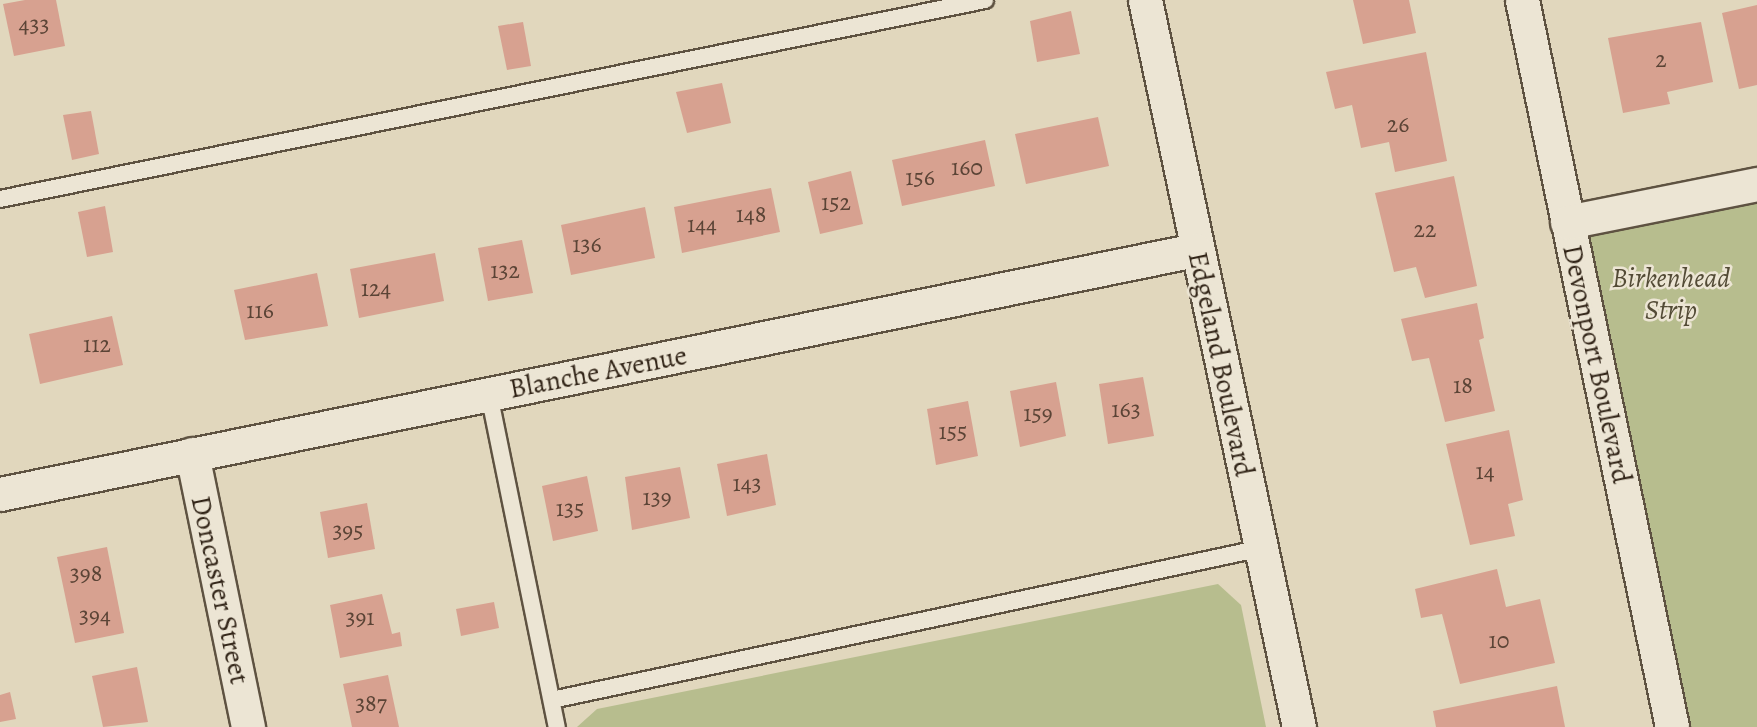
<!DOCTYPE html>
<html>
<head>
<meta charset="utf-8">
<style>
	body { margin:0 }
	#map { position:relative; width:1757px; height:727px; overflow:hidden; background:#e1d7bd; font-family:Alegreya,serif }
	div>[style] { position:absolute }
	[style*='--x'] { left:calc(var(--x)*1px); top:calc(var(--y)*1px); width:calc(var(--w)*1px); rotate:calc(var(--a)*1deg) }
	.green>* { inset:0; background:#b7bd8e }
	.building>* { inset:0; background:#d7a190 }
	.roads { filter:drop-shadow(2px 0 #5e5241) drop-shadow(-2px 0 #5e5241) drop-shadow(0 2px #5e5241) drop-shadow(0 -2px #5e5241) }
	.service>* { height:16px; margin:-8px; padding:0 8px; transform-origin:8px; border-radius:8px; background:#ece5d4 }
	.minor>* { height:33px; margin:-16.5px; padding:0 16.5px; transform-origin:16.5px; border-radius:16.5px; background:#ece5d4 }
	span { translate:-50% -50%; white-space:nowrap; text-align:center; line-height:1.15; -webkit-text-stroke:5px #ece5d4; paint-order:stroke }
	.number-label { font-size:24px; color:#5b4436 }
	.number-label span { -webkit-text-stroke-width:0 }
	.park-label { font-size:28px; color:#534b36; font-style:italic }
	.street-label { font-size:28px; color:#322518 }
</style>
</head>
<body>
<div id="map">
	<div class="green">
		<div style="clip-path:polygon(1757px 184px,1757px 727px,1672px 727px,1567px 222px)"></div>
		<div style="clip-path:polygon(1218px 584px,1241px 605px,1266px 727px,577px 727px,597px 709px)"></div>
	</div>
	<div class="building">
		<div style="clip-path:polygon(25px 0,56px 0,65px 46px,14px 56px,3px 4px)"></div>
		<div style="clip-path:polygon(1353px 0,1409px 0,1416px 33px,1363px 44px)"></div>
		<div style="clip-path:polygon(1757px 5px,1757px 85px,1739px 89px,1722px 13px)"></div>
		<div style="clip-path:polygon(1071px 11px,1080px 54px,1037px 62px,1030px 21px)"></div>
		<div style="clip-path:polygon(523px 22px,531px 66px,507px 70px,498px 26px)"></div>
		<div style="clip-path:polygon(1701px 22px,1713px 82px,1667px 92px,1670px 104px,1623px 113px,1608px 38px)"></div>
		<div style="clip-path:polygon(1426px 52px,1447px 161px,1395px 172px,1389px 142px,1361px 148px,1352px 105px,1335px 109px,1326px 72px)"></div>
		<div style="clip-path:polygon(722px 83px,731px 123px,687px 133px,676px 92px)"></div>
		<div style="clip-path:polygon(91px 111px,99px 154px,72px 160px,63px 115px)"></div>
		<div style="clip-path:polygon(1098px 117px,1109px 166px,1026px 184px,1015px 134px)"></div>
		<div style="clip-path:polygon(985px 140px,995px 186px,902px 206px,892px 160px)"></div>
		<div style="clip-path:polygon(851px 171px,863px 224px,820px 234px,808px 182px)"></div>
		<div style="clip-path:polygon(1454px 176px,1477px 286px,1425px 298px,1416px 267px,1394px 272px,1375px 193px)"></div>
		<div style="clip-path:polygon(771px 188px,780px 232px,682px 253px,674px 207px)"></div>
		<div style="clip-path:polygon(105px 206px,113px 252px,87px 257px,78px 212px)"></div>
		<div style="clip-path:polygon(645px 207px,655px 258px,571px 275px,561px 225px)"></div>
		<div style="clip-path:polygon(522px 240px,533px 293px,488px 301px,478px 248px)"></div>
		<div style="clip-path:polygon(435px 253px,444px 301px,359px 318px,350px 269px)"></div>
		<div style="clip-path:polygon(317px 273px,328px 326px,245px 340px,234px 290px)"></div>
		<div style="clip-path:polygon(1477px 303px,1484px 338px,1479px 340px,1495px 411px,1445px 422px,1429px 358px,1412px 361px,1401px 319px)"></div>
		<div style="clip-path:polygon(112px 316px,123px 365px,40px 384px,29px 334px)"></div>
		<div style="clip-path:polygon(1143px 377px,1154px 436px,1108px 444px,1099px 384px)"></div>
		<div style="clip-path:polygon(1056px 382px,1066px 436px,1020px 447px,1010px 391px)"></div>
		<div style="clip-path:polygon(968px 401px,978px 456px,936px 465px,927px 409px)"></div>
		<div style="clip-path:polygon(1509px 430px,1523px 500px,1508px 504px,1515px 536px,1470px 545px,1446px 444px)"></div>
		<div style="clip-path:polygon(767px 454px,776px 505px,727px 516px,717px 464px)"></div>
		<div style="clip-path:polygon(680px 467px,690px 518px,632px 530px,625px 477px)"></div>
		<div style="clip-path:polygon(587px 476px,598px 531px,553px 541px,542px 486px)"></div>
		<div style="clip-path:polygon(367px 503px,375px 549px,328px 558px,320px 512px)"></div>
		<div style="clip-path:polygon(107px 547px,124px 633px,75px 643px,57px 557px)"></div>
		<div style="clip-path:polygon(1497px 569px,1506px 607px,1540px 599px,1555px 663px,1460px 684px,1442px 614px,1421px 618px,1415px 589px)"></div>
		<div style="clip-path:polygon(382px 594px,392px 634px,400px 632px,402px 646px,340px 658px,330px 605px)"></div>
		<div style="clip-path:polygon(494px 602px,499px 628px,461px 636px,456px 609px)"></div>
		<div style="clip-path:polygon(137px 667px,148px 722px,103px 727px,92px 676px)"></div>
		<div style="clip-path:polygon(388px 675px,399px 727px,352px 727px,343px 684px)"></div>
		<div style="clip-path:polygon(1557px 686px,1565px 727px,1436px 727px,1433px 711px)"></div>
		<div style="clip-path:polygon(10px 692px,16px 719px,0 722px,0 695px)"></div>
	</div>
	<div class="roads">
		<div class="service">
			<div style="--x:0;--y:199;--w:1005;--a:-11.42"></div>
			<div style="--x:489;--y:394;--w:340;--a:78.5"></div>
			<div style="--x:552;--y:700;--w:726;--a:-12.08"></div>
		</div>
		<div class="minor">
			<div style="--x:1145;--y:0;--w:743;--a:78.04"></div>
			<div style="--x:1522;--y:0;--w:742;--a:78.34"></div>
			<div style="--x:1567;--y:222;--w:194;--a:-11.3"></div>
			<div style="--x:192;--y:454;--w:279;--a:78.4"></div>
			<div style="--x:0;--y:494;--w:1220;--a:-11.54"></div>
		</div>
	</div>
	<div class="number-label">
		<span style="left:34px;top:25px">433</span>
		<span style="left:1661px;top:60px">2</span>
		<span style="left:1398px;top:125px">26</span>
		<span style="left:967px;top:168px">160</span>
		<span style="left:920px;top:178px">156</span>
		<span style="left:836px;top:203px">152</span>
		<span style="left:751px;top:215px">148</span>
		<span style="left:702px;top:225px">144</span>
		<span style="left:1425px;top:230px">22</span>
		<span style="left:587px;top:245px">136</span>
		<span style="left:505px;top:271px">132</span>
		<span style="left:376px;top:289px">124</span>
		<span style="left:260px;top:311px">116</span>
		<span style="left:97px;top:345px">112</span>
		<span style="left:1463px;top:386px">18</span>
		<span style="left:1126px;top:410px">163</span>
		<span style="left:1038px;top:414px">159</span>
		<span style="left:953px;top:432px">155</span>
		<span style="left:1485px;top:472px">14</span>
		<span style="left:747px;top:484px">143</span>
		<span style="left:657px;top:498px">139</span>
		<span style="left:570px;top:509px">135</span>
		<span style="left:348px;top:531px">395</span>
		<span style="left:86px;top:574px">398</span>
		<span style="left:95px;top:616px">394</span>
		<span style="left:360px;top:618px">391</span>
		<span style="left:1499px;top:641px">10</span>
		<span style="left:371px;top:704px">387</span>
	</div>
	<div class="park-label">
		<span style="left:1671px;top:294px">Birkenhead<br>Strip</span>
	</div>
	<div class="street-label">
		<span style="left:1221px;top:364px;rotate:78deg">Edgeland Boulevard</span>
		<span style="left:1597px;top:364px;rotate:78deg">Devonport Boulevard</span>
		<span style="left:598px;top:372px;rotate:-11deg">Blanche Avenue</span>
		<span style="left:220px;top:590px;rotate:78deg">Doncaster Street</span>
	</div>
</div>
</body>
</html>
